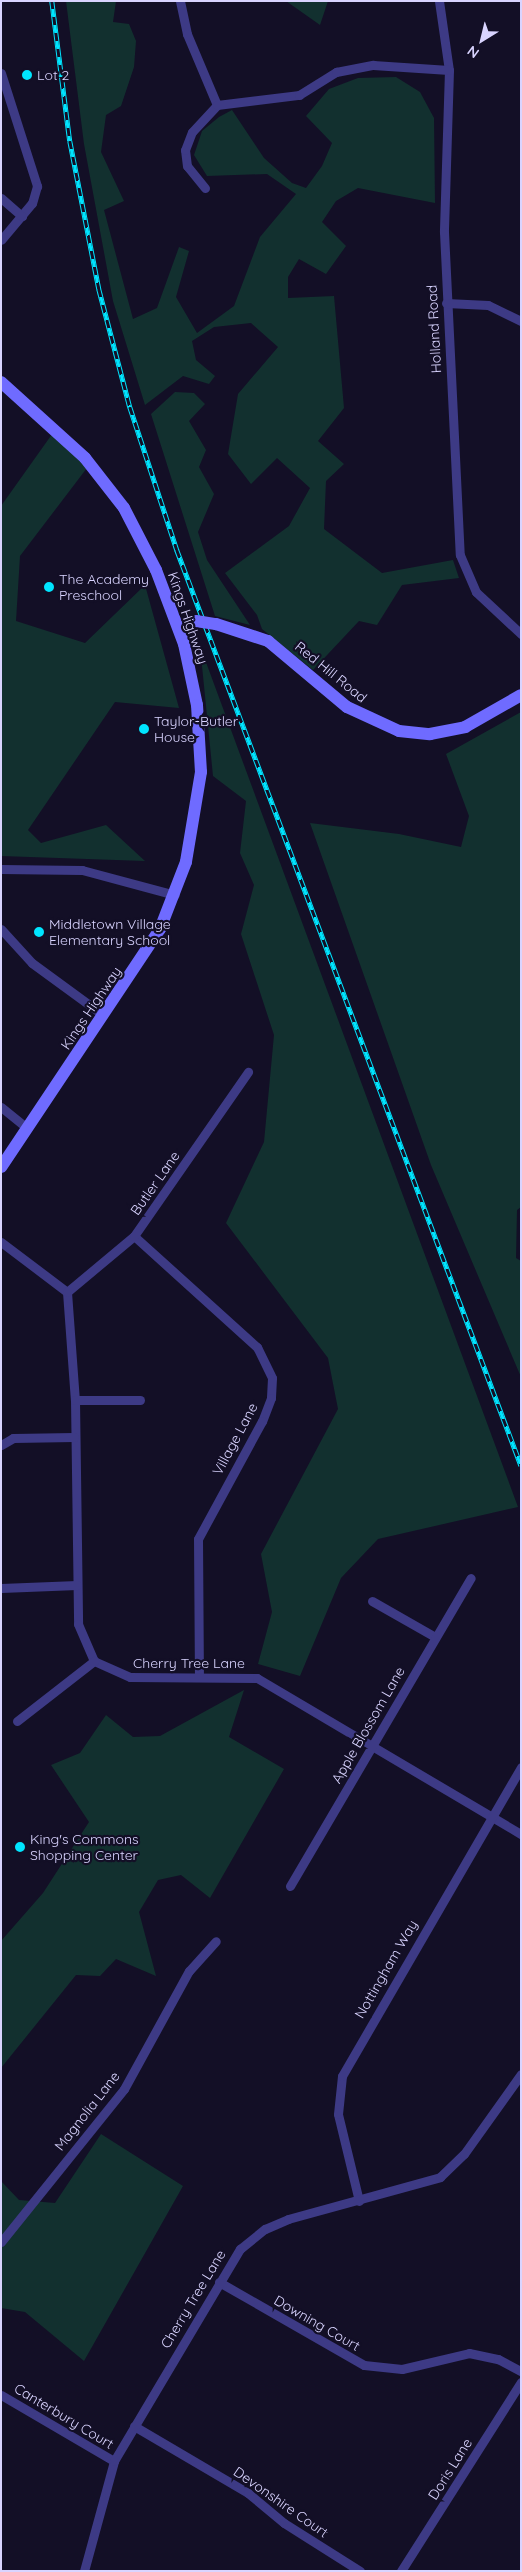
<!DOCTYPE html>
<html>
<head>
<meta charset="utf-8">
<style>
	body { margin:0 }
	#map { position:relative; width:522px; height:2572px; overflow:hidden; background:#130f26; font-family:Quicksand,sans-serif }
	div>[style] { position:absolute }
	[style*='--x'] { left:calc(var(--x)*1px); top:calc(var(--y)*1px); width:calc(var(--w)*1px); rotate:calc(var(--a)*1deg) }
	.green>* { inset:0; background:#12302f }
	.street>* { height:9px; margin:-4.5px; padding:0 4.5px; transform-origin:4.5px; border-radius:4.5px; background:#3d3a85 }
	.secondary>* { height:12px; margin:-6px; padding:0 6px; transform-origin:6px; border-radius:6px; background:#6f6bff }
	.rail>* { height:4.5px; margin-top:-2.25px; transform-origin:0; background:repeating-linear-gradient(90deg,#130f26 0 8px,#00e5ff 0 16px); box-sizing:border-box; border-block:1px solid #00e5ff }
	.secondary-bridge>* { height:12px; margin:-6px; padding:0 6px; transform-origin:6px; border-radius:6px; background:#6f6bff }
	.dots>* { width:14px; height:14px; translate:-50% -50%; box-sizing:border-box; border:2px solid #130f26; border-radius:50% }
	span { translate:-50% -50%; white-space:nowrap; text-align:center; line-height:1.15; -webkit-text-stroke:4.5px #130f26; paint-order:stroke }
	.poi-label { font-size:14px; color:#d9d4ff }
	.left { translate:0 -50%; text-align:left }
	.street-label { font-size:14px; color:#d9d4ff }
	.frame { position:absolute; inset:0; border:2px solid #d9d4ff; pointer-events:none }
	.north { position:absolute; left:457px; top:15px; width:50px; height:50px; -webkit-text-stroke:4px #130f26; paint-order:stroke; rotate:216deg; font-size:14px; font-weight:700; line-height:20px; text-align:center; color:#d9d4ff }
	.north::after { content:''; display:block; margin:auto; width:18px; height:22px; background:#d9d4ff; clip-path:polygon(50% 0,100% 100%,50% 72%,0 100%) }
</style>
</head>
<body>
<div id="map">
	<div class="green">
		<div style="clip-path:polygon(66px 1px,116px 1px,113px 22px,129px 24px,136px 41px,134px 67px,121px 106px,106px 115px,101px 152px,124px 201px,104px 210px,133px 319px,157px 308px,179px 247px,189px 251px,176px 297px,197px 333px,234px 306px,260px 237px,296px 194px,267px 174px,207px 176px,194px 155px,202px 131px,219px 117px,232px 110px,264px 158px,292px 183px,306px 188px,322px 166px,332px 143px,306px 116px,329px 89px,358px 78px,396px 77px,420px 92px,434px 118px,435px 203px,358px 188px,336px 201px,322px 222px,346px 246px,326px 274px,299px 259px,288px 277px,288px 298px,334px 296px,344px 408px,318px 441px,344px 464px,326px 481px,324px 529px,382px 573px,453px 560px,459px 578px,402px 585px,377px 625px,359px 621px,313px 670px,262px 629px,257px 615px,225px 573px,289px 526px,310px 488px,277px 458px,251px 484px,228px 454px,238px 394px,278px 347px,251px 323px,214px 327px,192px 341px,196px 360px,215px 376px,209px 384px,183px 376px,145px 405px,113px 301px,84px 144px)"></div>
		<div style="clip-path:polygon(286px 1px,328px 1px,320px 25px)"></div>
		<div style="clip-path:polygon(175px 392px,194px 393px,205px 404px,189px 421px,206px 450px,199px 467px,214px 494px,198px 532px,207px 560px,250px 625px,215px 616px,151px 414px)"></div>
		<div style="clip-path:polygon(55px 430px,90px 464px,20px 556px,16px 621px,85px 643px,145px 585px,179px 708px,115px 702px,28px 830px,41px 843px,106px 825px,145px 861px,1px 856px,1px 506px)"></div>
		<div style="clip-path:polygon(200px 646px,518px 1507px,378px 1539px,341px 1578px,300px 1676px,258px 1664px,272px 1612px,261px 1554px,338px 1409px,328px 1358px,226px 1223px,264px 1142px,274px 1035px,241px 934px,254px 885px,240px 853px,246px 801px,213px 776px)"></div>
		<div style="clip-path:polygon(521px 712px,521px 1207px,517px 1210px,516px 1258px,521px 1261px,521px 1377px,431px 1165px,310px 823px,399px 834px,461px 847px,469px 816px,446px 754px)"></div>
		<div style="clip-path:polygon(244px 1690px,229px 1737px,284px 1769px,210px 1898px,181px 1875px,158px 1880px,139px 1912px,156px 1976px,116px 1959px,100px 1976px,76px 1975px,1px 2068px,1px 1941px,43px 1893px,89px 1822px,51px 1765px,80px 1753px,106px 1715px,133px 1737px,160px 1736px)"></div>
		<div style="clip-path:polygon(101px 2134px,183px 2186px,84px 2361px,25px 2312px,1px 2308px,1px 2181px,19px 2200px,55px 2203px)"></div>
	</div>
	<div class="street">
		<div style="--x:180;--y:1;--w:34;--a:78"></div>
		<div style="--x:187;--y:34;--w:77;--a:67.1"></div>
		<div style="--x:439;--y:1;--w:70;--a:81.8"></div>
		<div style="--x:449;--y:70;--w:162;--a:91.8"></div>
		<div style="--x:444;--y:232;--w:323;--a:87.2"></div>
		<div style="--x:460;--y:555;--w:40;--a:66.6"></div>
		<div style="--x:476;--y:592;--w:62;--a:43"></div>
		<div style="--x:1;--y:73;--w:119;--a:72.3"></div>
		<div style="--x:37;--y:186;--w:18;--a:106"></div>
		<div style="--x:32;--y:203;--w:48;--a:130"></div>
		<div style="--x:205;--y:188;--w:28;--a:-129"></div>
		<div style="--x:187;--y:166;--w:16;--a:-97"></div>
		<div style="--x:185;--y:150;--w:19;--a:-69"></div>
		<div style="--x:192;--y:132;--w:37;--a:-47"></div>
		<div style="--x:217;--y:105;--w:83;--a:-7"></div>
		<div style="--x:299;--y:95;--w:44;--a:-31.9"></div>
		<div style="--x:336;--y:72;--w:38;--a:-11"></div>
		<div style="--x:373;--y:65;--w:76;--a:3.8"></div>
		<div style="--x:1;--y:198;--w:28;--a:41"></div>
		<div style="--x:446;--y:303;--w:42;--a:2.7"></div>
		<div style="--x:488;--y:305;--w:37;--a:26"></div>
		<div style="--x:1;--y:869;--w:81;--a:0.7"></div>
		<div style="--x:82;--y:870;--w:96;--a:15"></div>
		<div style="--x:1;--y:929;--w:46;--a:47.6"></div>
		<div style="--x:32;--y:963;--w:88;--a:36.2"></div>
		<div style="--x:1;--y:1107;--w:33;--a:39"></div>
		<div style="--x:134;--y:1236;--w:166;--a:42.1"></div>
		<div style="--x:257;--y:1347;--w:34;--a:64"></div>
		<div style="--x:272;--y:1378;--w:20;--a:93"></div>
		<div style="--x:271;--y:1398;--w:25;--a:111"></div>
		<div style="--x:262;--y:1421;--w:134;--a:118.5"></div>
		<div style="--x:198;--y:1539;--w:138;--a:89.6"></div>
		<div style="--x:1;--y:1242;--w:83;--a:37.1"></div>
		<div style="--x:67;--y:1292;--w:108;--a:85.8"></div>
		<div style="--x:75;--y:1400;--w:224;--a:89.2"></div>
		<div style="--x:78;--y:1624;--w:40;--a:66.6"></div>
		<div style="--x:94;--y:1661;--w:39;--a:24"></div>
		<div style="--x:130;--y:1677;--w:127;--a:0.5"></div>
		<div style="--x:257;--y:1678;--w:307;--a:30.6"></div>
		<div style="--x:67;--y:1292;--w:87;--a:-39.9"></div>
		<div style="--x:134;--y:1236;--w:200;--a:-55.2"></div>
		<div style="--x:75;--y:1400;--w:65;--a:0"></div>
		<div style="--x:1;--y:1445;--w:14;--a:-30"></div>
		<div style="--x:13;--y:1438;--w:61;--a:-0.9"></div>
		<div style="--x:1;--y:1588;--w:76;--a:-2.3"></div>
		<div style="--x:372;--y:1601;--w:73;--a:29.7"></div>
		<div style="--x:17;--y:1721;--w:98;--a:-37.9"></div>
		<div style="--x:290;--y:1886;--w:357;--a:-59.6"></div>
		<div style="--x:359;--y:2201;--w:89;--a:-103.6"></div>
		<div style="--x:338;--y:2114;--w:38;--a:-84"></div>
		<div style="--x:342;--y:2076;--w:357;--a:-59.9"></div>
		<div style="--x:1;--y:2242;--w:196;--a:-51.2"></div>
		<div style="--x:124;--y:2089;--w:135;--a:-61.2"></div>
		<div style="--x:189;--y:1971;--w:40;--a:-48"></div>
		<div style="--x:219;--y:2282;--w:167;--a:29.8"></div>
		<div style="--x:364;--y:2365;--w:38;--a:6"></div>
		<div style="--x:402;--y:2369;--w:69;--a:-13.4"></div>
		<div style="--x:469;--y:2353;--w:30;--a:12"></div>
		<div style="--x:498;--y:2359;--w:26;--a:28"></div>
		<div style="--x:1;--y:2395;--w:131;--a:30.3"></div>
		<div style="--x:134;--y:2426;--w:132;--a:30.4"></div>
		<div style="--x:248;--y:2493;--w:47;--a:39.8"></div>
		<div style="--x:284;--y:2523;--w:90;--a:32.3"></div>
		<div style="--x:84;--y:2571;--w:114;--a:-74.7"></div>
		<div style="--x:114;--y:2461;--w:247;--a:-59.3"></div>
		<div style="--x:240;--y:2249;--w:32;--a:-39"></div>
		<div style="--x:265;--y:2229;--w:25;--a:-23"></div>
		<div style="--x:288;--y:2219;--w:158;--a:-15.4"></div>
		<div style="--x:440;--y:2177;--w:33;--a:-44"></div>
		<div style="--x:464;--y:2154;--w:98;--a:-54.5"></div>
		<div style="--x:401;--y:2571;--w:224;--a:-57.6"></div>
	</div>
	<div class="secondary">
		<div style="--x:1;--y:382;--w:113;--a:42.1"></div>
		<div style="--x:85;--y:458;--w:63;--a:52"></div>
		<div style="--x:124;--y:508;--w:70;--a:62.7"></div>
		<div style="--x:156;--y:570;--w:79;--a:69.3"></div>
		<div style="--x:184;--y:644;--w:62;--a:78"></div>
		<div style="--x:197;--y:705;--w:67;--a:86.6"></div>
		<div style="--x:201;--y:772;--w:91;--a:99.5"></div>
		<div style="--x:186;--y:862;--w:72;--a:111.2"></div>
		<div style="--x:160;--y:929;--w:286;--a:123.7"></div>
		<div style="--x:216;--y:624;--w:55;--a:18.1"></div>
		<div style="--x:268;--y:641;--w:103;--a:39.9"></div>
		<div style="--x:347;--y:707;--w:57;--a:24.8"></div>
		<div style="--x:399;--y:731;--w:31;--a:6"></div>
		<div style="--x:430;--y:734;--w:36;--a:-11"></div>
		<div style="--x:465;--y:727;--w:64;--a:-29.7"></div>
	</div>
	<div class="rail">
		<div style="--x:52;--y:1;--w:141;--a:82.7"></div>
		<div style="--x:70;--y:141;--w:151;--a:78.9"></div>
		<div style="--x:99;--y:289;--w:122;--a:75.3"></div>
		<div style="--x:130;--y:407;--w:151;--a:71.8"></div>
		<div style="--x:177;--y:550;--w:978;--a:69.4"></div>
	</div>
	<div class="secondary-bridge">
		<div style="--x:196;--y:621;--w:20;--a:9"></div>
	</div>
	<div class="dots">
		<div style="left:27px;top:75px;background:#00e5ff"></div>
		<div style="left:49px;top:587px;background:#00e5ff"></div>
		<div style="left:144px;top:729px;background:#00e5ff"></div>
		<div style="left:39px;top:932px;background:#00e5ff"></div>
		<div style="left:20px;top:1847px;background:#00e5ff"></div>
	</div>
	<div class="poi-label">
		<span class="left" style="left:37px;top:75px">Lot 2</span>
		<span class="left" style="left:59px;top:587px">The Academy<br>Preschool</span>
		<span class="left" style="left:154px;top:729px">Taylor-Butler<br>House</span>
		<span class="left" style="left:49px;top:932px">Middletown Village<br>Elementary School</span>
		<span class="left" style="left:30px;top:1847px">King's Commons<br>Shopping Center</span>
	</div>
	<div class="street-label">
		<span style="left:434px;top:329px;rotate:-93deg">Holland Road</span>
		<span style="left:188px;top:618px;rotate:71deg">Kings Highway</span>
		<span style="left:331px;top:672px;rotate:39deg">Red Hill Road</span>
		<span style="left:91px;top:1008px;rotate:-56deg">Kings Highway</span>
		<span style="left:155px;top:1183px;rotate:-55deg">Butler Lane</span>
		<span style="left:235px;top:1439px;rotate:-62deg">Village Lane</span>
		<span style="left:189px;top:1663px">Cherry Tree Lane</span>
		<span style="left:368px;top:1725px;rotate:-60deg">Apple Blossom Lane</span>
		<span style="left:386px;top:1969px;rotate:-60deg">Nottingham Way</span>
		<span style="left:87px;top:2111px;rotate:-52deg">Magnolia Lane</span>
		<span style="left:193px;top:2299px;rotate:-59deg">Cherry Tree Lane</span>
		<span style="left:317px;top:2323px;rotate:30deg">Downing Court</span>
		<span style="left:64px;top:2416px;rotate:31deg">Canterbury Court</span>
		<span style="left:450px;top:2469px;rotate:-58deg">Doris Lane</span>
		<span style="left:281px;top:2502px;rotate:35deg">Devonshire Court</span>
	</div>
	<div class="frame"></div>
	<div class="north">N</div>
</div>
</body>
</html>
